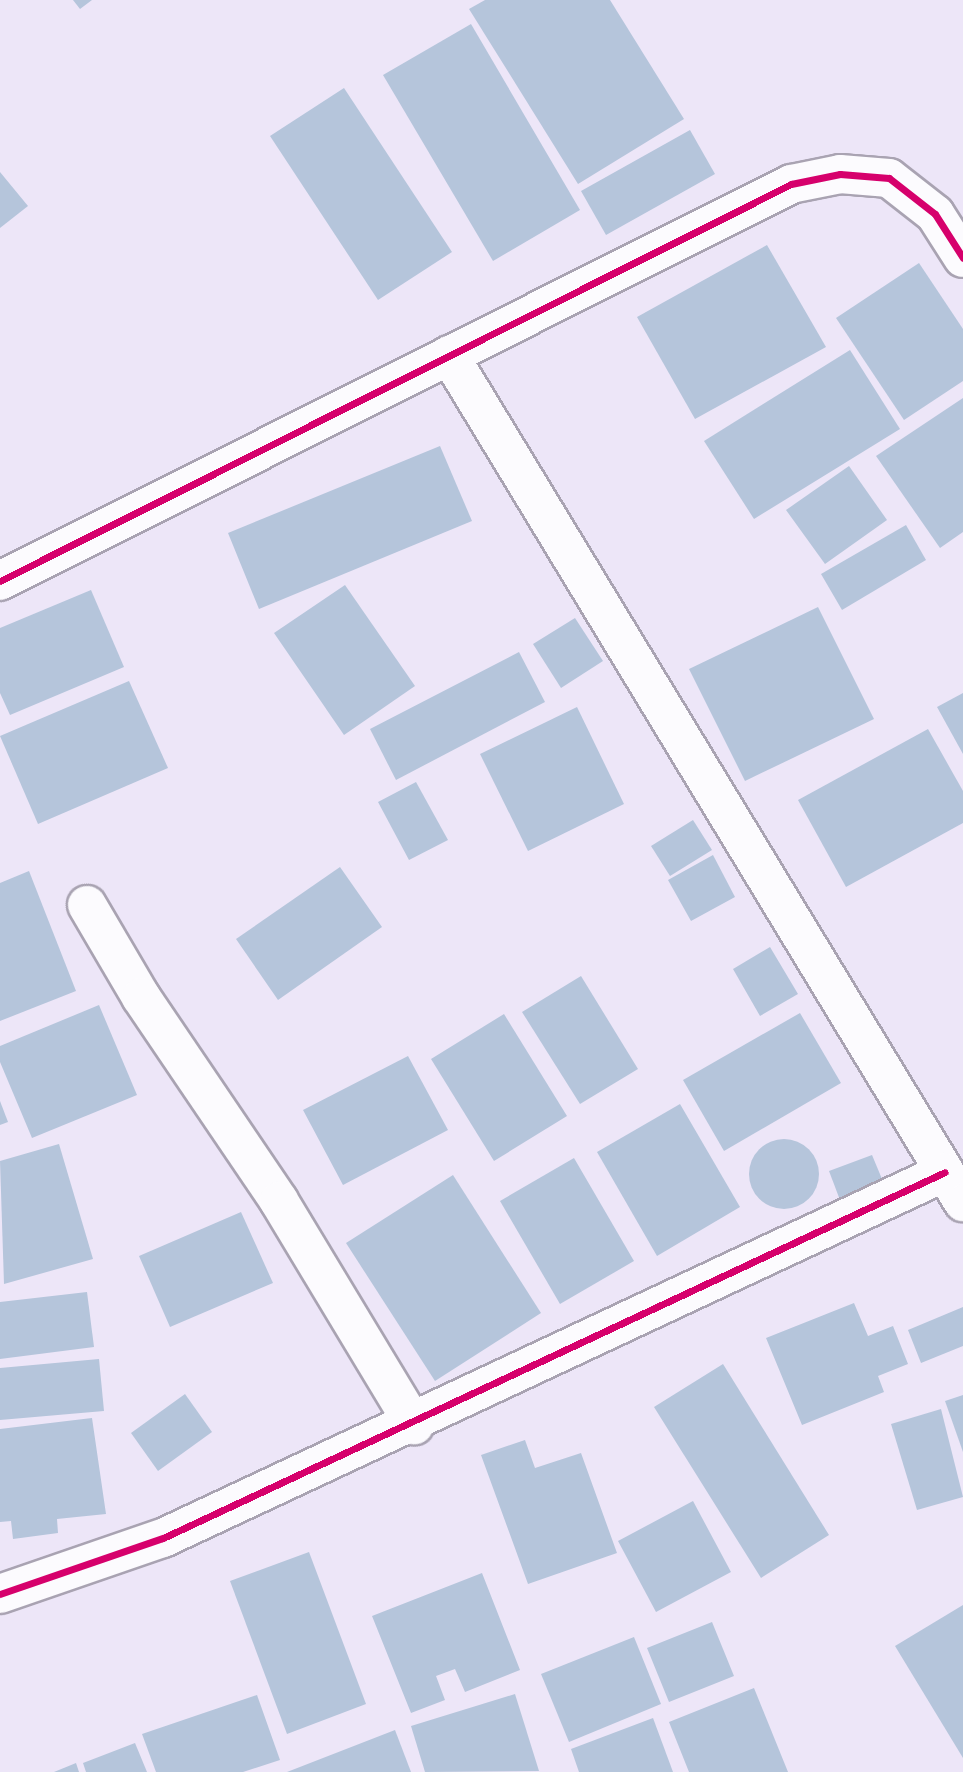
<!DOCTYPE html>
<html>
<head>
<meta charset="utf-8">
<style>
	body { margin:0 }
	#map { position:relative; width:963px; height:1772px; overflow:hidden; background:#ede6f8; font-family:"Source Sans 3",sans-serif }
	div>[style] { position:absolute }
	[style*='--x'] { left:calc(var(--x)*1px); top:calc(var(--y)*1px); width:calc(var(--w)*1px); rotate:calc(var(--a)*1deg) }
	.building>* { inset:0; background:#b5c5db }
	.round { border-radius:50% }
	.roads { filter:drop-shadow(2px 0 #a9a3b2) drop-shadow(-2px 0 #a9a3b2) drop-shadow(0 2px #a9a3b2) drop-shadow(0 -2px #a9a3b2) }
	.minor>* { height:38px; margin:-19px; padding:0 19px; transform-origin:19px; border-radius:19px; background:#fcfbfe }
	.cycleway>* { height:7px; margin:-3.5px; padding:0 3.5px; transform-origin:3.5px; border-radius:3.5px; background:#d6006c }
	span { translate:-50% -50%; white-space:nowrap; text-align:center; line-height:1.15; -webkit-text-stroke:7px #fff; paint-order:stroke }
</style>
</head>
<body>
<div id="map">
	<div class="building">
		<div style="clip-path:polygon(73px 0,92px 0,80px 9px)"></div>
		<div style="clip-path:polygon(485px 0,610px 0,684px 119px,578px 184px,469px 9px)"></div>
		<div style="clip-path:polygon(471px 24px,580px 210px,493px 261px,383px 75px)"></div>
		<div style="clip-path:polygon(344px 88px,452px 252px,378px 300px,270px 136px)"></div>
		<div style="clip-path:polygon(690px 130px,715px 174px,606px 235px,581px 191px)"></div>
		<div style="clip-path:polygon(0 172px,28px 206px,0 228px)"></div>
		<div style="clip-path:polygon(767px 245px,826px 347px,695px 419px,637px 317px)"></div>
		<div style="clip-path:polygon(919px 263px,963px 329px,963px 381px,904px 420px,836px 318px)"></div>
		<div style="clip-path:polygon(850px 350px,900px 429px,754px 519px,704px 441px)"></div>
		<div style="clip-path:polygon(963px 398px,963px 532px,940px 548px,876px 456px)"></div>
		<div style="clip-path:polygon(440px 446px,472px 521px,259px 609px,228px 533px)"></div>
		<div style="clip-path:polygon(849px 466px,887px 520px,825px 564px,786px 510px)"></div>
		<div style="clip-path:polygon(906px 525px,926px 560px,842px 610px,821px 574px)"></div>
		<div style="clip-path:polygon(345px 585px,415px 686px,344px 735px,274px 633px)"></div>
		<div style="clip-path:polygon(91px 590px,124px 667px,10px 715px,0 693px,0 628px)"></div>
		<div style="clip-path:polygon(818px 607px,874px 719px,745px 781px,689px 669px)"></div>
		<div style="clip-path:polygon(575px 618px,603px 661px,561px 688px,533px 644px)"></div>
		<div style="clip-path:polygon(519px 652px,545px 702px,396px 780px,370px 729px)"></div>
		<div style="clip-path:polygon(129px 681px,168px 768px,38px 824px,0 736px)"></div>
		<div style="clip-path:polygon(963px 693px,963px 754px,937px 707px)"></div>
		<div style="clip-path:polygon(577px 707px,624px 804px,528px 851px,480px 754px)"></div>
		<div style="clip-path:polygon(928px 729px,963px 791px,963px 823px,846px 887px,798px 800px)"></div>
		<div style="clip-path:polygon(416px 782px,448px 840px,409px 860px,378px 802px)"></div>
		<div style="clip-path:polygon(693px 820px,712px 850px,670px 876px,651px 846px)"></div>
		<div style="clip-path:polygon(713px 855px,735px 897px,691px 921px,668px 880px)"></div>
		<div style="clip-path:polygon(340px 867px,382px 927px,278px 1000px,236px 939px)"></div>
		<div style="clip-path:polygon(29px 871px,76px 991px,0 1021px,0 883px)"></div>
		<div style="clip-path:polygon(770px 947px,798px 994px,760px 1016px,733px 969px)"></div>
		<div style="clip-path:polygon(581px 976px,638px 1069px,580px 1104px,522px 1012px)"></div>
		<div style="clip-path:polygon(99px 1005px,137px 1095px,32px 1138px,0 1062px,0 1046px)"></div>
		<div style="clip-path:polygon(800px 1013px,841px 1083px,724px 1151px,683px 1080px)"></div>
		<div style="clip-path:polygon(504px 1014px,567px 1116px,494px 1161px,431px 1059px)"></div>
		<div style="clip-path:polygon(408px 1056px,448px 1130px,343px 1185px,303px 1110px)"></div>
		<div style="clip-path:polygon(0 1101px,8px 1122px,0 1125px)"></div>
		<div style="clip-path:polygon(680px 1104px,740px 1207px,657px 1256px,597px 1152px)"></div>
		<div class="round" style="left:749px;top:1139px;width:70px;height:70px"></div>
		<div style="clip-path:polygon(59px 1144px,93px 1259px,4px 1284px,0 1161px)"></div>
		<div style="clip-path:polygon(872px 1155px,887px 1191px,843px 1208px,829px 1171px)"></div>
		<div style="clip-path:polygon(574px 1158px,634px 1261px,560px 1304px,500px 1201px)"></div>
		<div style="clip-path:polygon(453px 1175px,541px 1313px,435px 1381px,346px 1243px)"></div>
		<div style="clip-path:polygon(241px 1212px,273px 1283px,170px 1327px,139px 1256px)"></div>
		<div style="clip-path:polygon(87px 1292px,94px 1347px,0 1359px,0 1302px)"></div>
		<div style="clip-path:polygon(854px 1303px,868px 1336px,893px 1326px,908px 1364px,878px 1376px,884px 1392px,802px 1425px,766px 1338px)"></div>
		<div style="clip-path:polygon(963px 1307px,963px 1346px,921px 1363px,908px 1330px)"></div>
		<div style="clip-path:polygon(99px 1359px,104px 1411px,0 1420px,0 1368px)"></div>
		<div style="clip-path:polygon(723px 1364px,829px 1535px,761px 1578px,654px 1407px)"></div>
		<div style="clip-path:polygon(185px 1394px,212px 1432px,158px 1471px,131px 1433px)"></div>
		<div style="clip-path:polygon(963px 1395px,963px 1452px,945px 1401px)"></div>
		<div style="clip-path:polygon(941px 1409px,963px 1497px,917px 1510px,891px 1424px)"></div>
		<div style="clip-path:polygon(92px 1418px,106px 1514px,57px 1519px,58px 1533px,13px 1539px,11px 1521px,0 1522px,0 1429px)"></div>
		<div style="clip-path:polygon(525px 1440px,535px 1468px,581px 1453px,617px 1553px,528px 1584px,481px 1455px)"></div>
		<div style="clip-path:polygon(693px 1501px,731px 1572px,656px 1612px,618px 1541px)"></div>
		<div style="clip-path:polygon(309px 1552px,366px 1704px,287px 1734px,230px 1581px)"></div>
		<div style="clip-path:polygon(482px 1573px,520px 1670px,465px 1692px,455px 1669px,436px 1676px,445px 1700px,411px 1713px,372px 1616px)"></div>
		<div style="clip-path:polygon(963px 1605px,963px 1758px,895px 1646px)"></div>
		<div style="clip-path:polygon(712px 1622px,734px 1676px,669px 1702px,647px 1648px)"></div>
		<div style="clip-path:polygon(634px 1637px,661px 1704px,569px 1742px,541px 1674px)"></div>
		<div style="clip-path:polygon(754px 1688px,788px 1772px,689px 1772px,669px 1722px)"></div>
		<div style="clip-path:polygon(515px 1694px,539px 1771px,425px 1772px,411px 1726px)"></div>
		<div style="clip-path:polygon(257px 1695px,280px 1760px,243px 1772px,156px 1772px,142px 1734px)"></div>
		<div style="clip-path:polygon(653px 1718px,673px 1772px,579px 1772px,571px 1749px)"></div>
		<div style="clip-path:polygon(395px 1730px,411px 1772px,287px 1772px)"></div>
		<div style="clip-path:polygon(135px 1743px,147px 1772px,86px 1772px,83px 1763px)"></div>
		<div style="clip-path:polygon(76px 1763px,79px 1772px,54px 1772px)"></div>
	</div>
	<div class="roads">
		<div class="minor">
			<div style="--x:449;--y:355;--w:991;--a:58.75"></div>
			<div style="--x:0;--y:581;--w:885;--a:-26.65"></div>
			<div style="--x:791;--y:184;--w:50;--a:-11.5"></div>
			<div style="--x:840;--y:174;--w:49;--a:4.7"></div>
			<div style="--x:889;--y:178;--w:58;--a:38"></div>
			<div style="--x:935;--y:214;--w:52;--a:57.5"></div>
			<div style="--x:87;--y:905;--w:107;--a:59.6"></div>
			<div style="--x:141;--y:997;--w:246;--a:55.9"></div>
			<div style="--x:279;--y:1201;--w:262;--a:58.9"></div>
			<div style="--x:0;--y:1594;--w:172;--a:-19"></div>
			<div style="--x:163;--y:1538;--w:863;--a:-25.08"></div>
		</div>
	</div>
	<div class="cycleway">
		<div style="--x:0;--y:581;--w:885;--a:-26.65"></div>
		<div style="--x:791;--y:184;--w:50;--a:-11.5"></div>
		<div style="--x:840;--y:174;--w:49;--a:4.7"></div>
		<div style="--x:889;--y:178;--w:58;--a:38"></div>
		<div style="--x:935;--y:214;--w:52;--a:57.5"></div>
		<div style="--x:0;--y:1594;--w:172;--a:-19"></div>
		<div style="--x:163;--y:1538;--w:863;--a:-25.08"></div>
	</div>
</div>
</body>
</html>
